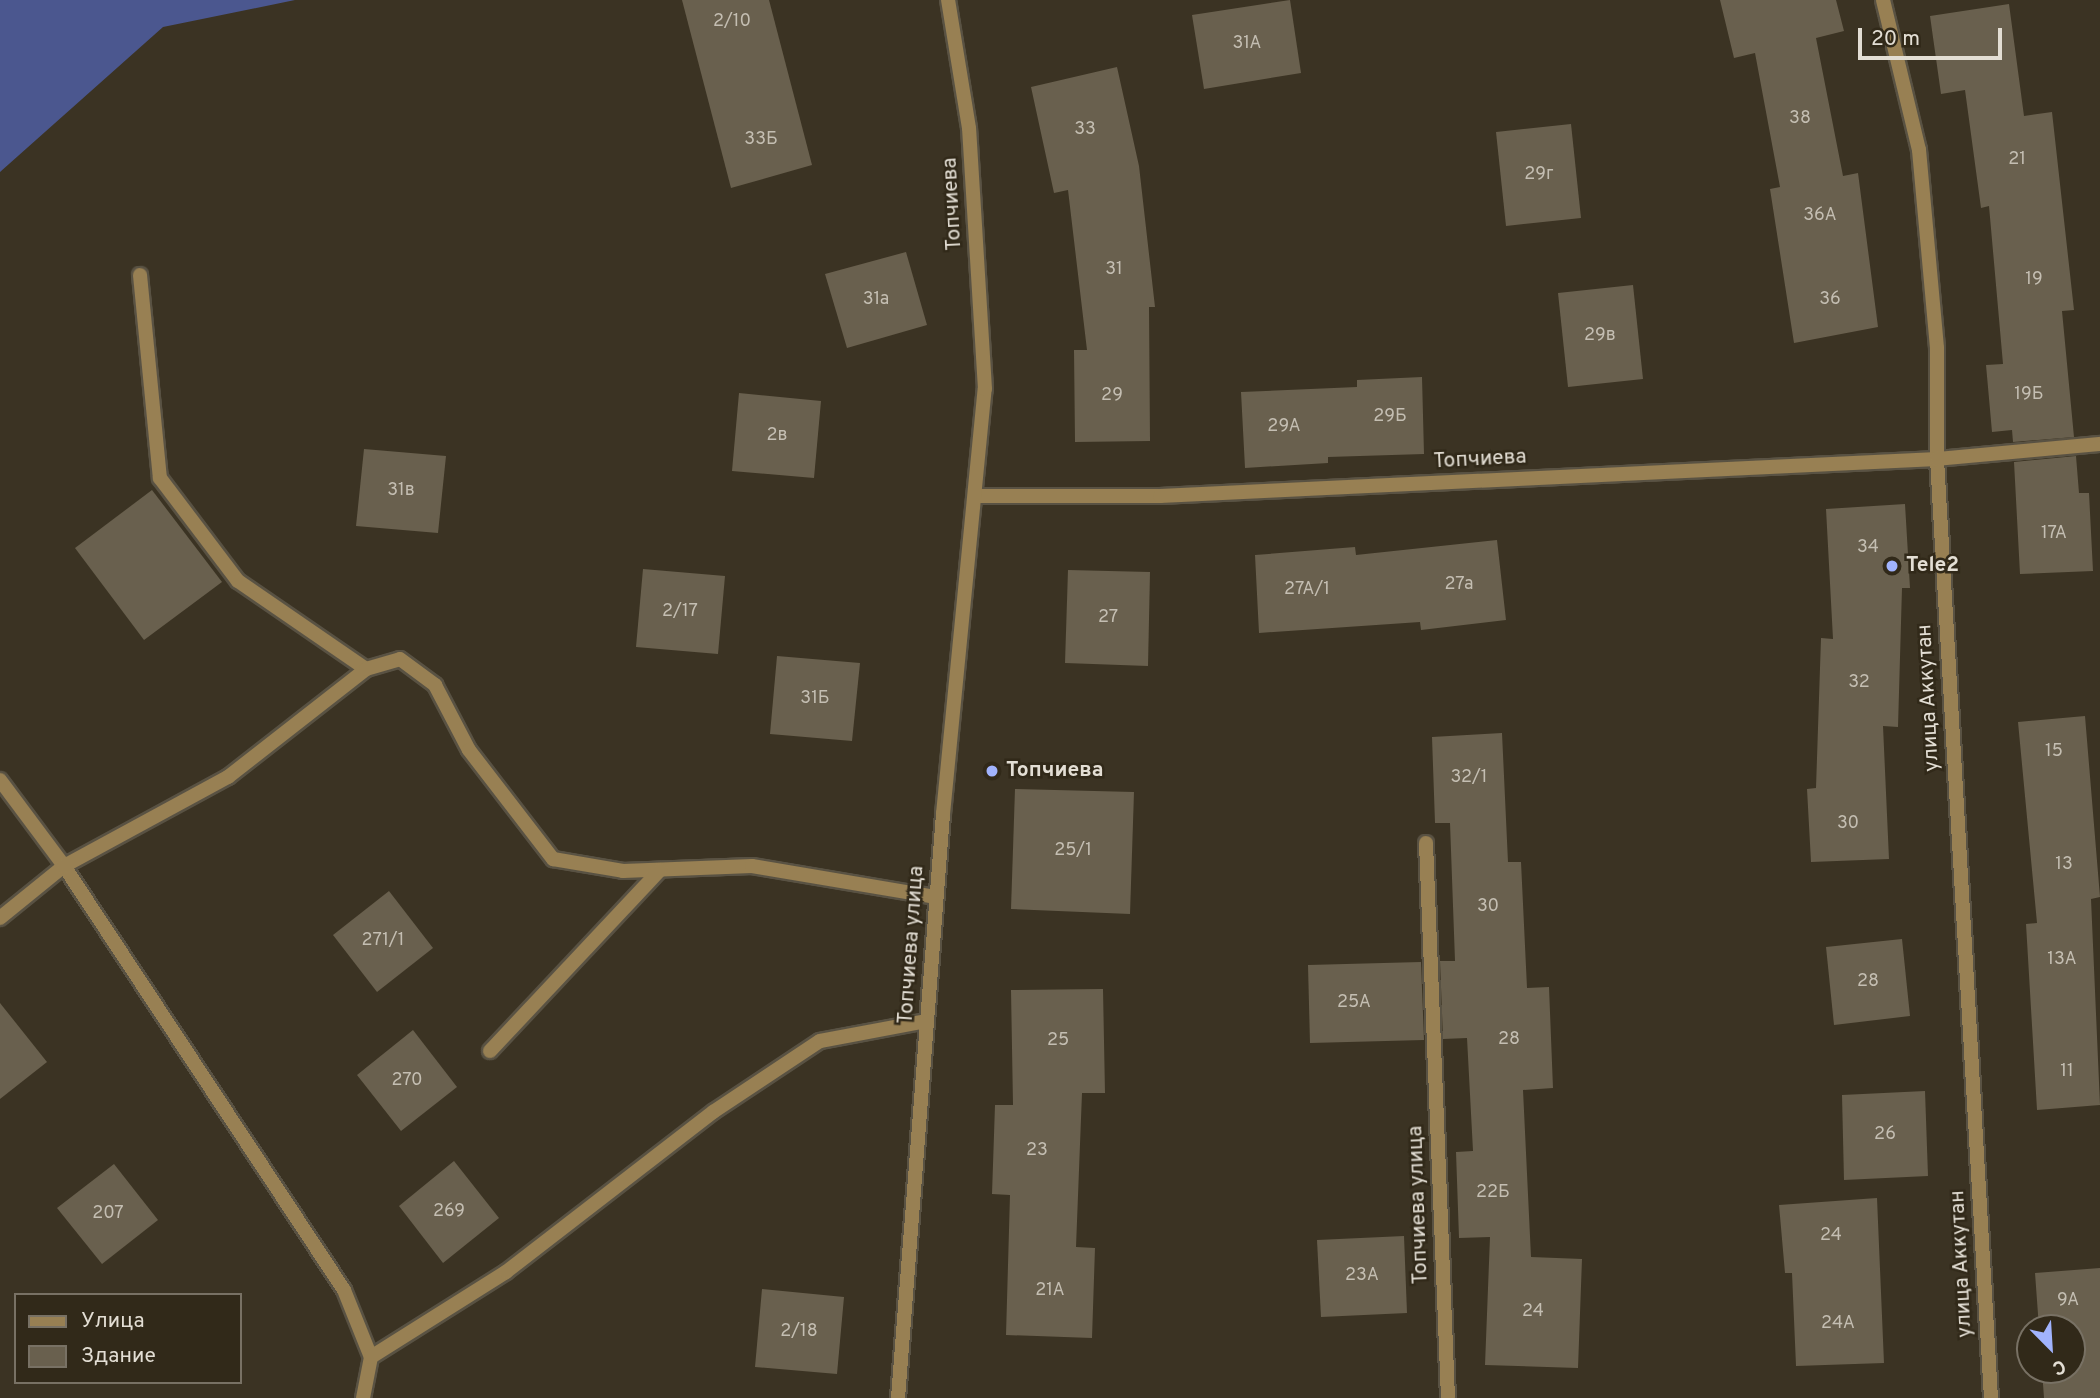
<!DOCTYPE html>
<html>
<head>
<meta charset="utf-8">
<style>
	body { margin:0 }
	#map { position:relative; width:2100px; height:1398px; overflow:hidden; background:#3b3323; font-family:Overpass,sans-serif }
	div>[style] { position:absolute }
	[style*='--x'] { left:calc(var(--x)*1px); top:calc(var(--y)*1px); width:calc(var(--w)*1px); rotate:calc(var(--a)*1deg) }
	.forest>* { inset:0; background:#4b578f }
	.building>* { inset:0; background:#69604e }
	.roads { filter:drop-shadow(2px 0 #595243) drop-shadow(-2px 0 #595243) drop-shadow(0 2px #595243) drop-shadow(0 -2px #595243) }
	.lane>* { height:14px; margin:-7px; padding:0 7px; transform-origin:7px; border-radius:7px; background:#988053 }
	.street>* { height:14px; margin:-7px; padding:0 7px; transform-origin:7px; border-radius:7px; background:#988053 }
	.dots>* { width:19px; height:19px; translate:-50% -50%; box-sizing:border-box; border:4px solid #312919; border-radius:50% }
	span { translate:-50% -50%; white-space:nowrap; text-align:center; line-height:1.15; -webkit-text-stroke:5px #312919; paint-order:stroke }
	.number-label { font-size:18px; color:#c4beb2 }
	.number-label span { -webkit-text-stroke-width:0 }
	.street-label { font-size:21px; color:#e3ded4 }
	.poi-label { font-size:21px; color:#e3ded4; font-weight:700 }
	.left { translate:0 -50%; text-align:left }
	.legend { position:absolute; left:14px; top:1293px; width:228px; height:91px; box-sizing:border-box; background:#312919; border:2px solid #787164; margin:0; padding:9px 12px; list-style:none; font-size:21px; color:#e3ded4 }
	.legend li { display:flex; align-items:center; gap:14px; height:35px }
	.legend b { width:35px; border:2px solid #787164 }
	.north { position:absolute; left:2016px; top:1314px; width:70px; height:70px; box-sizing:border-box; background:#312919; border:2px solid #787164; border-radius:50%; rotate:156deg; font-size:19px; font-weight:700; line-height:28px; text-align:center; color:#e3ded4 }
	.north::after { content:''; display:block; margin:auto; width:24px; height:32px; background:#a1b3fd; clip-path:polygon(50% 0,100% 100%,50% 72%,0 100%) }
	.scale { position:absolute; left:1858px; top:28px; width:144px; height:32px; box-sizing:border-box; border:4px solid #e3ded4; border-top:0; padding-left:9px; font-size:21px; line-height:24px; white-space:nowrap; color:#e3ded4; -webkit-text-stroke:5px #312919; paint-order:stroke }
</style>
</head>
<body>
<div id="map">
	<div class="forest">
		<div style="clip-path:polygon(0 0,295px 0,163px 27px,0 172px)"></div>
	</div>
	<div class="building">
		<div style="clip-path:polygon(682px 0,769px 0,812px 165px,731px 188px)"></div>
		<div style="clip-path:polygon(1290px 0,1301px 73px,1204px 89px,1192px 15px)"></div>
		<div style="clip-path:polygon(1720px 0,1836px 0,1844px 31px,1816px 38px,1843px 176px,1858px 173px,1878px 327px,1794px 343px,1770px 189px,1780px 187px,1755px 53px,1734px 58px)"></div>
		<div style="clip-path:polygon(2009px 4px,2024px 116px,2052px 112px,2074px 310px,2062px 311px,2074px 437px,2013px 442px,2012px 430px,1992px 432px,1986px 365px,2003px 364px,1989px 206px,1981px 208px,1965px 90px,1941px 94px,1930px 16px)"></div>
		<div style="clip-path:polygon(1117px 67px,1139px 166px,1155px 307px,1149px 307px,1150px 441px,1075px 442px,1074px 350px,1087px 350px,1068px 190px,1054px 193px,1031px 87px)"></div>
		<div style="clip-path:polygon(1571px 124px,1581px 218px,1506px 226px,1496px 132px)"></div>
		<div style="clip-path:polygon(906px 252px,927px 325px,847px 348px,825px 274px)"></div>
		<div style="clip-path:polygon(1633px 285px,1643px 379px,1568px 387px,1558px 293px)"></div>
		<div style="clip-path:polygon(1422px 377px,1424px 454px,1328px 457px,1328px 463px,1245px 468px,1241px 392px,1357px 387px,1357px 380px)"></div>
		<div style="clip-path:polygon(739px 393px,821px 401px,814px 478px,732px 471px)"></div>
		<div style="clip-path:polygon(364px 449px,446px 456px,438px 533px,356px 526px)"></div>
		<div style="clip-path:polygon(2076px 456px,2079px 493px,2089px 493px,2093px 571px,2020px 574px,2014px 462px)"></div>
		<div style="clip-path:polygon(152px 490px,222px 582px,144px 640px,75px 548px)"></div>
		<div style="clip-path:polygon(1905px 504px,1910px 588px,1902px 588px,1898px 727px,1883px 726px,1889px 859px,1811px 862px,1807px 789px,1816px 788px,1821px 638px,1833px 639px,1826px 509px)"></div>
		<div style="clip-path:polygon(1497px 540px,1506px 620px,1421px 630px,1420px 622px,1259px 633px,1255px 555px,1355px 547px,1356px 555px)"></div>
		<div style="clip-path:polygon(643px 569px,725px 576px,718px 654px,636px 647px)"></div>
		<div style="clip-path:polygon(1068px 570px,1150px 572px,1148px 666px,1065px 663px)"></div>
		<div style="clip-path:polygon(777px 656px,860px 663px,852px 741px,770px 734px)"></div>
		<div style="clip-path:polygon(2085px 716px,2100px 897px,2091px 899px,2100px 1105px,2037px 1110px,2026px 924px,2037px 923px,2018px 722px)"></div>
		<div style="clip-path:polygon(1502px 733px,1508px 862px,1521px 862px,1527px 988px,1549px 987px,1553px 1088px,1523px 1090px,1531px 1257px,1582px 1259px,1578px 1368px,1485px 1365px,1490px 1237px,1459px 1238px,1456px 1152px,1473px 1151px,1467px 1038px,1443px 1039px,1440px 961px,1455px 961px,1450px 823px,1435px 823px,1432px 737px)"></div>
		<div style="clip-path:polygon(1015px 789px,1134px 792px,1130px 914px,1011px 909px)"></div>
		<div style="clip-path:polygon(389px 891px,433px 948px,377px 992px,333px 935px)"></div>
		<div style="clip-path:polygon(1902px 939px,1910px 1016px,1834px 1025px,1826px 947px)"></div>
		<div style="clip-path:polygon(1421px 962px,1424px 1040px,1310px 1043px,1308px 965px)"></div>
		<div style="clip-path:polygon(1103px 989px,1105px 1093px,1082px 1093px,1076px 1247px,1095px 1248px,1092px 1338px,1006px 1335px,1010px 1195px,992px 1194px,995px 1105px,1013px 1105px,1011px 990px)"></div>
		<div style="clip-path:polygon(0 1003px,47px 1062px,0 1099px)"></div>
		<div style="clip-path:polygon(413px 1030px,457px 1087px,401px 1131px,357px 1075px)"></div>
		<div style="clip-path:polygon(1925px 1091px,1928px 1176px,1844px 1180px,1842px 1095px)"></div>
		<div style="clip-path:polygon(454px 1161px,499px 1218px,443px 1263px,399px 1206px)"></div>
		<div style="clip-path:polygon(114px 1164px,158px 1220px,102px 1264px,57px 1208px)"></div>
		<div style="clip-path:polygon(1877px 1198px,1884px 1363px,1796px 1366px,1792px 1273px,1785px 1273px,1779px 1205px)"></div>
		<div style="clip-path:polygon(1404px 1236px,1407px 1313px,1321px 1317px,1317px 1240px)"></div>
		<div style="clip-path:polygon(2100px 1268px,2100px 1398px,2044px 1398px,2042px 1370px,2072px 1370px,2072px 1328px,2039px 1328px,2035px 1273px)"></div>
		<div style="clip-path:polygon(762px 1289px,844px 1297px,837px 1374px,755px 1367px)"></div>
	</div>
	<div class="roads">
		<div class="lane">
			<div style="--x:140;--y:275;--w:204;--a:84.4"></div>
			<div style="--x:160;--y:478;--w:129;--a:52.9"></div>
			<div style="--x:238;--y:581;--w:155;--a:34.5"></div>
			<div style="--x:0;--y:780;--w:107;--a:53.3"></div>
			<div style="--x:64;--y:866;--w:508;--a:56.56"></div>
			<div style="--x:344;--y:1290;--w:72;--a:68.1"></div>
			<div style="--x:371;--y:1357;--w:42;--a:101"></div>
			<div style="--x:0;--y:918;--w:82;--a:-39.1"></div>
			<div style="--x:64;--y:866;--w:187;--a:-28.5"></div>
			<div style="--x:228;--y:777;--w:175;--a:-38"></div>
			<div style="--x:366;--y:669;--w:35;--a:-16"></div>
			<div style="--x:400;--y:659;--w:44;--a:36.6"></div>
			<div style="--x:435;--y:685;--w:73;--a:62.4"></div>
			<div style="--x:469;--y:750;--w:138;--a:52.4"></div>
			<div style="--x:553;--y:859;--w:71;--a:9.7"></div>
			<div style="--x:623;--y:871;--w:129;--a:-2.2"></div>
			<div style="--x:752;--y:866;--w:187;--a:9.6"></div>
			<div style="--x:490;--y:1051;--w:248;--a:-46.8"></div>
			<div style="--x:371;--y:1357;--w:160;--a:-32.2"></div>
			<div style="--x:506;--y:1272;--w:262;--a:-37.7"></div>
			<div style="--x:713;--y:1112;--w:128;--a:-33.6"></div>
			<div style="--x:820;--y:1041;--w:109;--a:-10.6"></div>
		</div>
		<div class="street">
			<div style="--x:1883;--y:0;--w:154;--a:76.5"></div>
			<div style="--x:1919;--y:150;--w:199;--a:84.8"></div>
			<div style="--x:1937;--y:348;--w:111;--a:90"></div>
			<div style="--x:1937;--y:459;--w:941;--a:86.71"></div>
			<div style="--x:978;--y:496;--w:182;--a:0"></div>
			<div style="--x:1160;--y:496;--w:778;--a:-2.73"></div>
			<div style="--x:1937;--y:459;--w:164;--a:-5.3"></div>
			<div style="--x:1426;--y:843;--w:555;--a:87.73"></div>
			<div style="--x:898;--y:1398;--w:586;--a:-85.59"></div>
			<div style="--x:943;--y:814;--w:427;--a:-84.4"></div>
			<div style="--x:985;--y:389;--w:261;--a:-93.5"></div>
			<div style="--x:969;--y:128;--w:130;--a:-99.3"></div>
		</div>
	</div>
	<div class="dots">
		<div style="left:1892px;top:566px;background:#a1b3fd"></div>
		<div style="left:992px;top:771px;background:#a1b3fd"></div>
	</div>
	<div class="number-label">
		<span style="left:732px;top:22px">2/10</span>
		<span style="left:1247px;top:44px">31А</span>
		<span style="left:1800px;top:119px">38</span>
		<span style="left:1085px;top:130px">33</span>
		<span style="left:761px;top:140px">33Б</span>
		<span style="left:2017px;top:160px">21</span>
		<span style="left:1539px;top:175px">29г</span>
		<span style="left:1820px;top:216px">36А</span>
		<span style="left:1114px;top:270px">31</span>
		<span style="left:2034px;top:280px">19</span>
		<span style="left:876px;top:300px">31а</span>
		<span style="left:1830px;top:300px">36</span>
		<span style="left:1600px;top:336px">29в</span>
		<span style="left:2029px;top:395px">19Б</span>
		<span style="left:1112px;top:396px">29</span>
		<span style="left:1390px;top:417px">29Б</span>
		<span style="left:1284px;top:427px">29А</span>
		<span style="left:777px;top:436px">2в</span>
		<span style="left:401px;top:491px">31в</span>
		<span style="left:2054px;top:534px">17А</span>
		<span style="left:1868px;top:548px">34</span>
		<span style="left:1459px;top:585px">27а</span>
		<span style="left:1307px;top:590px">27А/1</span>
		<span style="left:680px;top:612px">2/17</span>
		<span style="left:1108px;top:618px">27</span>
		<span style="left:1859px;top:683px">32</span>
		<span style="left:815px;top:699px">31Б</span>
		<span style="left:2054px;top:752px">15</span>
		<span style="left:1469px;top:778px">32/1</span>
		<span style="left:1848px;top:824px">30</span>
		<span style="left:1073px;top:851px">25/1</span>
		<span style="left:2064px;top:865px">13</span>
		<span style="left:1488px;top:907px">30</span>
		<span style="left:383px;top:941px">271/1</span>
		<span style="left:2062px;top:960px">13А</span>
		<span style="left:1868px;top:982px">28</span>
		<span style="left:1354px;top:1003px">25А</span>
		<span style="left:1509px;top:1040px">28</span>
		<span style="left:1058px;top:1041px">25</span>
		<span style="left:2067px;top:1072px">11</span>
		<span style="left:407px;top:1081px">270</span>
		<span style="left:1885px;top:1135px">26</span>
		<span style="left:1037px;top:1151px">23</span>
		<span style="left:1493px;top:1193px">22Б</span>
		<span style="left:449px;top:1212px">269</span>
		<span style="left:108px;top:1214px">207</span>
		<span style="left:1831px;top:1236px">24</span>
		<span style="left:1362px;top:1276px">23А</span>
		<span style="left:1050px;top:1291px">21А</span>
		<span style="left:2068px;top:1301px">9А</span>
		<span style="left:1533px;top:1312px">24</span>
		<span style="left:1838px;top:1324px">24А</span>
		<span style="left:799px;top:1332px">2/18</span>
	</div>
	<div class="street-label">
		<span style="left:953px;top:204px;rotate:-93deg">Топчиева</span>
		<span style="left:1480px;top:460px;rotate:-3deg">Топчиева</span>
		<span style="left:1929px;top:698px;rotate:-93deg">улица Аккутан</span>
		<span style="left:912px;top:945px;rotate:-86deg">Топчиева улица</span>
		<span style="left:1419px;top:1205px;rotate:-92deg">Топчиева улица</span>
		<span style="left:1962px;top:1264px;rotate:-93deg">улица Аккутан</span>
	</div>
	<div class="poi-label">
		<span class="left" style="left:1906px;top:566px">Tele2</span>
		<span class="left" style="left:1006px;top:771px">Топчиева</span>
	</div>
	<ul class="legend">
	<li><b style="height:9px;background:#988053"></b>Улица</li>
	<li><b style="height:19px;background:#69604e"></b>Здание</li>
	</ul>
	<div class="north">С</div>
	<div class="scale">20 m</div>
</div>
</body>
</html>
